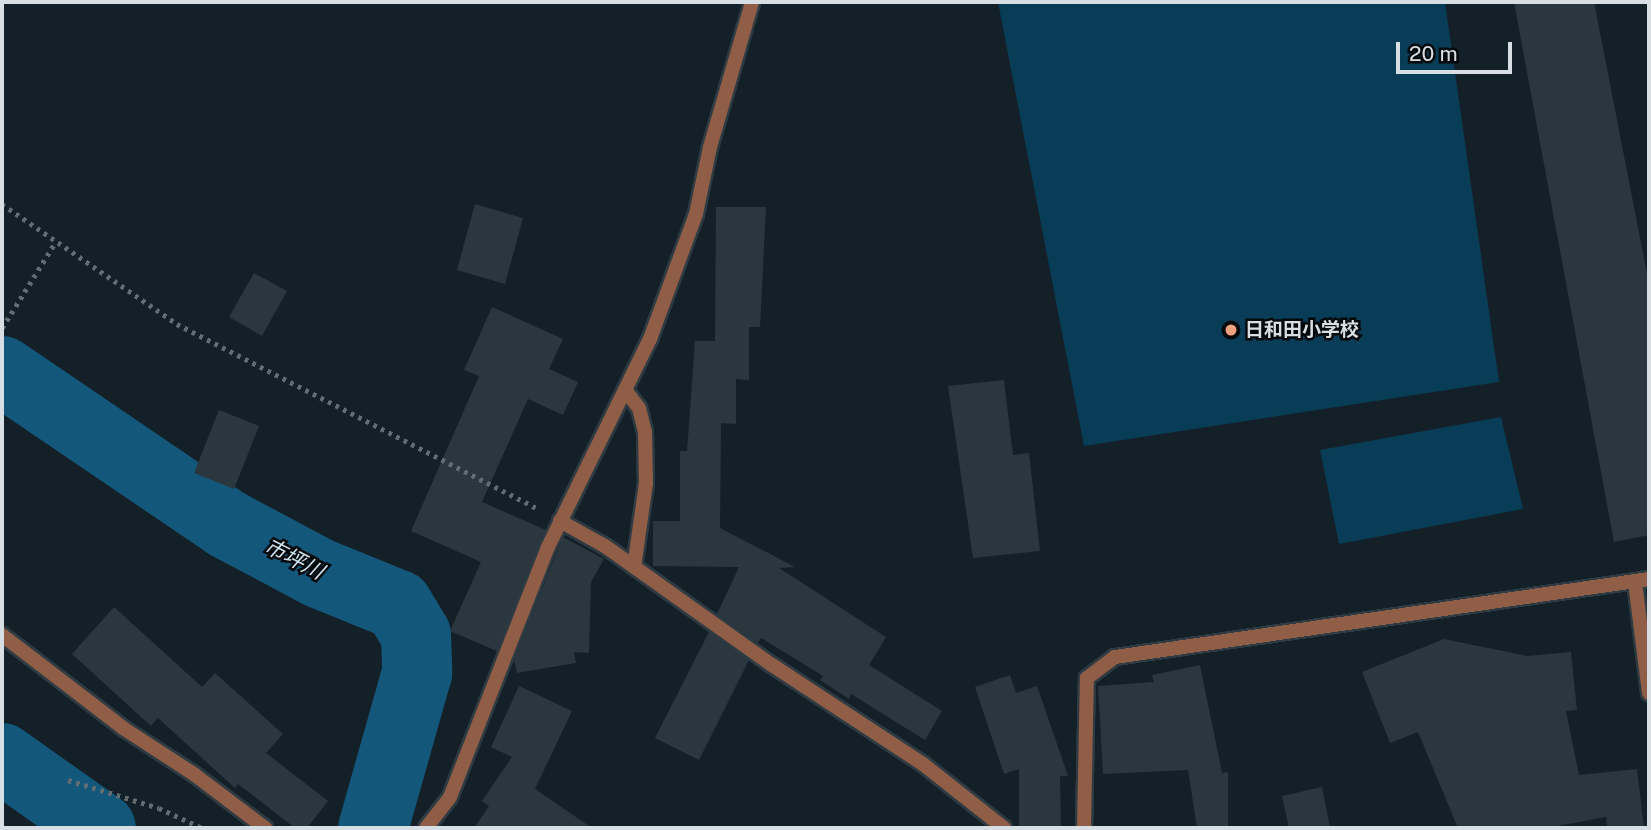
<!DOCTYPE html>
<html>
<head>
<meta charset="utf-8">
<style>
	body { margin:0 }
	#map { position:relative; width:1651px; height:830px; overflow:hidden; background:#142028; font-family:"Public Sans","Noto Sans JP",sans-serif }
	div>[style] { position:absolute }
	[style*='--x'] { left:calc(var(--x)*1px); top:calc(var(--y)*1px); width:calc(var(--w)*1px); rotate:calc(var(--a)*1deg) }
	.green>* { inset:0; background:#093c56 }
	.river>* { height:70px; margin:-35px; padding:0 35px; transform-origin:35px; border-radius:35px; background:#13587b }
	.building>* { inset:0; background:#2a373f }
	.path>* { height:4.5px; margin-top:-2.25px; transform-origin:0; background:repeating-linear-gradient(90deg,#626c73 0 3.5px,transparent 0 8.5px) }
	.roads { filter:drop-shadow(2px 0 #2f3b42) drop-shadow(-2px 0 #2f3b42) drop-shadow(0 2px #2f3b42) drop-shadow(0 -2px #2f3b42) }
	.street>* { height:14px; margin:-7px; padding:0 7px; transform-origin:7px; border-radius:7px; background:#905d46 }
	.dots>* { width:19px; height:19px; translate:-50% -50%; box-sizing:border-box; border:4px solid #05090c; border-radius:50% }
	span { translate:-50% -50%; white-space:nowrap; text-align:center; line-height:1.15; -webkit-text-stroke:5px #05090c; paint-order:stroke }
	.poi-label { font-size:19px; color:#d7dee4; font-weight:700 }
	.left { translate:0 -50%; text-align:left }
	.water-label { font-size:21px; color:#d0e4f1; font-style:italic }
	.frame { position:absolute; inset:0; border:4px solid #d7dee4; pointer-events:none }
	.scale { position:absolute; left:1396px; top:42px; width:116px; height:32px; box-sizing:border-box; border:4px solid #d7dee4; border-top:0; padding-left:9px; font-size:21px; line-height:24px; white-space:nowrap; color:#d7dee4; -webkit-text-stroke:5px #05090c; paint-order:stroke }
</style>
</head>
<body>
<div id="map">
	<div class="green">
		<div style="clip-path:polygon(998px 2px,1445px 2px,1499px 382px,1084px 446px)"></div>
		<div style="clip-path:polygon(1501px 417px,1523px 509px,1339px 544px,1320px 450px)"></div>
	</div>
	<div class="river">
		<div style="--x:2;--y:371;--w:272;--a:34.2"></div>
		<div style="--x:227;--y:524;--w:104;--a:28"></div>
		<div style="--x:319;--y:573;--w:85;--a:22.1"></div>
		<div style="--x:398;--y:605;--w:35;--a:59"></div>
		<div style="--x:416;--y:635;--w:38;--a:88"></div>
		<div style="--x:417;--y:673;--w:161;--a:105.8"></div>
		<div style="--x:2;--y:758;--w:121;--a:35.3"></div>
	</div>
	<div class="building">
		<div style="clip-path:polygon(1514px 2px,1594px 2px,1649px 284px,1649px 535px,1614px 542px)"></div>
		<div style="clip-path:polygon(475px 204px,523px 218px,505px 284px,457px 270px)"></div>
		<div style="clip-path:polygon(716px 207px,766px 207px,760px 327px,749px 327px,749px 380px,736px 379px,736px 424px,721px 423px,720px 528px,795px 567px,779px 568px,886px 637px,869px 665px,942px 711px,925px 740px,851px 694px,849px 699px,820px 680px,823px 676px,761px 638px,758px 643px,717px 614px,739px 567px,653px 566px,653px 521px,680px 521px,680px 451px,687px 451px,695px 341px,715px 341px)"></div>
		<div style="clip-path:polygon(254px 273px,287px 291px,262px 336px,229px 317px)"></div>
		<div style="clip-path:polygon(492px 307px,563px 339px,549px 369px,578px 382px,563px 415px,528px 399px,482px 502px,546px 530px,497px 651px,450px 631px,481px 562px,411px 531px,479px 376px,464px 370px)"></div>
		<div style="clip-path:polygon(1004px 380px,1013px 455px,1029px 453px,1040px 551px,973px 558px,948px 386px)"></div>
		<div style="clip-path:polygon(219px 410px,259px 426px,234px 489px,194px 473px)"></div>
		<div style="clip-path:polygon(563px 537px,604px 559px,591px 582px,589px 653px,574px 652px,576px 663px,517px 673px,514px 659px)"></div>
		<div style="clip-path:polygon(114px 607px,202px 687px,215px 673px,283px 734px,266px 753px,328px 801px,307px 828px,295px 828px,238px 784px,235px 788px,158px 718px,151px 726px,72px 654px)"></div>
		<div style="clip-path:polygon(709px 632px,749px 660px,699px 760px,655px 738px)"></div>
		<div style="clip-path:polygon(1444px 639px,1527px 656px,1571px 652px,1577px 710px,1566px 711px,1579px 775px,1637px 769px,1644px 828px,1607px 828px,1606px 817px,1546px 828px,1458px 828px,1418px 732px,1390px 743px,1362px 672px)"></div>
		<div style="clip-path:polygon(1200px 665px,1222px 773px,1228px 772px,1228px 828px,1197px 828px,1188px 770px,1103px 774px,1098px 686px,1154px 682px,1152px 675px)"></div>
		<div style="clip-path:polygon(1010px 675px,1016px 693px,1037px 686px,1068px 776px,1060px 776px,1061px 828px,1019px 828px,1019px 769px,1004px 774px,975px 687px)"></div>
		<div style="clip-path:polygon(519px 686px,572px 711px,535px 789px,592px 828px,474px 828px,489px 806px,482px 801px,512px 757px,491px 747px)"></div>
		<div style="clip-path:polygon(1322px 787px,1330px 828px,1289px 828px,1282px 796px)"></div>
	</div>
	<div class="path">
		<div style="--x:2;--y:204;--w:212;--a:34.4"></div>
		<div style="--x:177;--y:324;--w:406;--a:27.1"></div>
		<div style="--x:2;--y:328;--w:100;--a:-58.1"></div>
		<div style="--x:68;--y:780;--w:95;--a:17.1"></div>
		<div style="--x:159;--y:808;--w:47;--a:24.9"></div>
	</div>
	<div class="roads">
		<div class="street">
			<div style="--x:626;--y:391;--w:21;--a:53"></div>
			<div style="--x:639;--y:408;--w:25;--a:76"></div>
			<div style="--x:645;--y:432;--w:51;--a:88.9"></div>
			<div style="--x:646;--y:483;--w:85;--a:98.1"></div>
			<div style="--x:560;--y:521;--w:51;--a:29.1"></div>
			<div style="--x:605;--y:546;--w:205;--a:35.5"></div>
			<div style="--x:772;--y:665;--w:181;--a:33.3"></div>
			<div style="--x:923;--y:764;--w:103;--a:38.3"></div>
			<div style="--x:1635;--y:582;--w:112;--a:82.8"></div>
			<div style="--x:2;--y:635;--w:153;--a:37.5"></div>
			<div style="--x:123;--y:728;--w:86;--a:33.1"></div>
			<div style="--x:195;--y:775;--w:88;--a:37.1"></div>
			<div style="--x:426;--y:828;--w:39;--a:-52"></div>
			<div style="--x:450;--y:797;--w:269;--a:-68.6"></div>
			<div style="--x:548;--y:547;--w:232;--a:-63.9"></div>
			<div style="--x:650;--y:339;--w:133;--a:-69.8"></div>
			<div style="--x:696;--y:214;--w:68;--a:-78.2"></div>
			<div style="--x:710;--y:147;--w:151;--a:-73.8"></div>
			<div style="--x:1084;--y:828;--w:150;--a:-88.9"></div>
			<div style="--x:1087;--y:678;--w:35;--a:-37"></div>
			<div style="--x:1115;--y:657;--w:540;--a:-8.31"></div>
		</div>
	</div>
	<div class="dots">
		<div style="left:1231px;top:330px;background:#f1a17d"></div>
	</div>
	<div class="poi-label">
		<span class="left" style="left:1245px;top:330px">日和田小学校</span>
	</div>
	<div class="water-label">
		<span style="left:294px;top:559px;rotate:27deg">市坪川</span>
	</div>
	<div class="frame"></div>
	<div class="scale">20 m</div>
</div>
</body>
</html>
